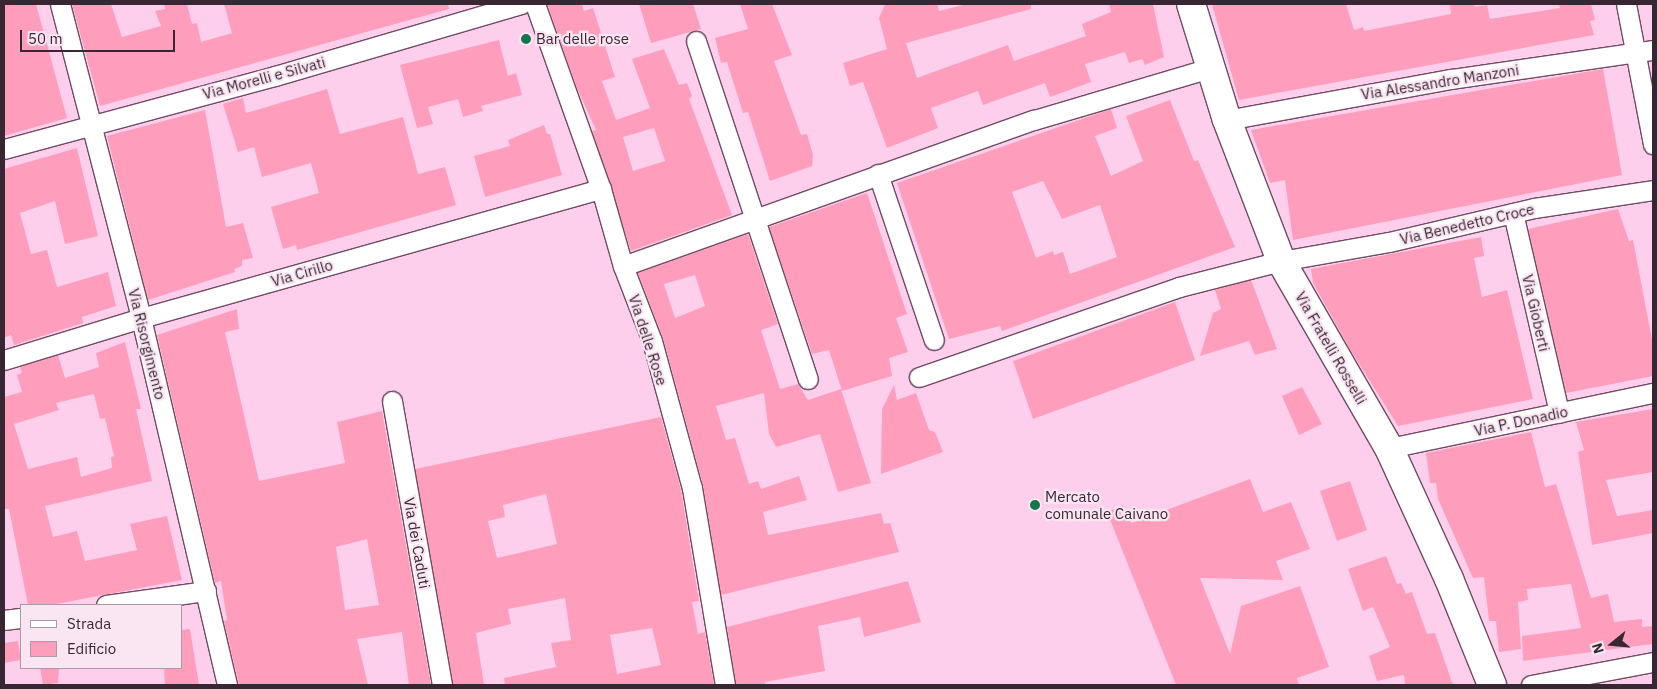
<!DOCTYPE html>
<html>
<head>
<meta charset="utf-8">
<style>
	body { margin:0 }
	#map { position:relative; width:1657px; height:689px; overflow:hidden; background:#fecfed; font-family:"IBM Plex Sans",sans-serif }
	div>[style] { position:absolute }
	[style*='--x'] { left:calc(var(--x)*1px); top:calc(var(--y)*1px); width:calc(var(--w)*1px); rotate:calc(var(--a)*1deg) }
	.building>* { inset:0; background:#fe9ebc }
	.roads { filter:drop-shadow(1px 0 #714a64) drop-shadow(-1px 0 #714a64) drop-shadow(0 1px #714a64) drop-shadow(0 -1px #714a64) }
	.minor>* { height:19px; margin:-9.5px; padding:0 9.5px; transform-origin:9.5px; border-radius:9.5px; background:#fff }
	.secondary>* { height:28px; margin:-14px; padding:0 14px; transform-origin:14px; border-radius:14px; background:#fff }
	.dots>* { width:14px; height:14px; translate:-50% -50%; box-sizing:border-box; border:2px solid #fae6f2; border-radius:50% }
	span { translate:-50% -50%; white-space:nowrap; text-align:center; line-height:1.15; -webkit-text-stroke:4.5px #fae6f2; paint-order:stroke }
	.poi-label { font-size:15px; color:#382632 }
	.left { translate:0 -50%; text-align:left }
	.street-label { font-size:15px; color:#382632 }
	.frame { position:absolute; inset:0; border:5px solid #382632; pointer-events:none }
	.legend { position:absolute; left:20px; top:604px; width:162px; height:65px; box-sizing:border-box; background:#fae6f2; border:1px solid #ac99a5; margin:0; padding:6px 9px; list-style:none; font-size:15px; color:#382632 }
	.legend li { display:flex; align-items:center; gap:10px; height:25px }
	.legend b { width:25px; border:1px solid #ac99a5 }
	.north { position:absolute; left:1587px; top:619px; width:50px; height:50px; -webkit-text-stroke:4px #fae6f2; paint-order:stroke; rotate:253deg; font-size:14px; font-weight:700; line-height:20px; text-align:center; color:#382632 }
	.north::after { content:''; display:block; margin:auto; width:18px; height:22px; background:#382632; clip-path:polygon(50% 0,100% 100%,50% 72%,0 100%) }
	.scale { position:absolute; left:20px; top:30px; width:155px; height:22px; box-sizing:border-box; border:2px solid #382632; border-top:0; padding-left:6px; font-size:15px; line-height:18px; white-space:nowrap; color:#382632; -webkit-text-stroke:4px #fae6f2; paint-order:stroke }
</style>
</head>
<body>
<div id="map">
	<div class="building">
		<div style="clip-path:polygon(4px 4px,36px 4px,67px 118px,4px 136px)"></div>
		<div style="clip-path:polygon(72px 4px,111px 4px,122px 37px,161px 26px,155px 11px,165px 9px,164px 4px,187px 4px,192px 24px,197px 23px,201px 42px,232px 33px,224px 4px,448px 4px,449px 9px,100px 106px)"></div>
		<div style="clip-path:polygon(evenodd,547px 4px,582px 4px,584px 11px,593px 8px,615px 77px,602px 81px,616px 120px,650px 108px,632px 59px,664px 49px,679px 85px,687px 83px,692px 96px,689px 99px,732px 215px,631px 251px,592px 131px,596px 130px,577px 88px,547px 4px,654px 128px,665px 161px,633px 171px,623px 137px,654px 128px)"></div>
		<div style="clip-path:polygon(639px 4px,693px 4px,701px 29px,651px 43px)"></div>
		<div style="clip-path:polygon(740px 4px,772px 4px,792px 55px,774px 61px,801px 135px,807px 134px,813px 155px,812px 166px,770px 181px,748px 112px,743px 113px,727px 62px,721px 63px,715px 38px,748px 29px)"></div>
		<div style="clip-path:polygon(885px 4px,937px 4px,939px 11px,967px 4px,1031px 4px,1031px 9px,906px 43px,917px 78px,1008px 45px,1014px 61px,1086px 36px,1082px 24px,1111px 12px,1109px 4px,1153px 4px,1164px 57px,1145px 65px,1142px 59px,1129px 63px,1125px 52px,1085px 64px,1091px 82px,1050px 97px,1045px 83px,983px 105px,978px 91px,931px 108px,938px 128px,887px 148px,863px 82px,850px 86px,843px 63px,887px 49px,879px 18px)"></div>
		<div style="clip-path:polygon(1212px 4px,1346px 4px,1354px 30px,1363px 27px,1364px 31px,1451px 14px,1450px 4px,1474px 4px,1475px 7px,1487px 5px,1490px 19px,1560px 8px,1559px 4px,1591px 4px,1595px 20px,1590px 21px,1594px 35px,1239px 100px)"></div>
		<div style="clip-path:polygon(499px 40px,508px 76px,516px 73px,522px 95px,481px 106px,483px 111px,463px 117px,458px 99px,428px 107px,433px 124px,417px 128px,400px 65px)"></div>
		<div style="clip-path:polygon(1603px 69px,1622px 175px,1293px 240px,1285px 180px,1270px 183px,1251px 130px)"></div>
		<div style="clip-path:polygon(327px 89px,340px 134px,403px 117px,418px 174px,445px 167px,456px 205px,297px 250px,296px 245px,283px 249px,271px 207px,319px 193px,311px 163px,262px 177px,254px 147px,238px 152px,223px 104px,243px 98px,246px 113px)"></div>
		<div style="clip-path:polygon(evenodd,1170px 100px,1194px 161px,1198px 160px,1235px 247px,1002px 331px,1000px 326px,949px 339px,897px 183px,1111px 109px,1117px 128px,1095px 136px,1111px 176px,1143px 161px,1126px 116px,1170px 100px,1043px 181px,1062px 219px,1100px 205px,1117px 257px,1070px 274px,1063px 252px,1054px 255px,1053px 251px,1036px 258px,1012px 192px,1043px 181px)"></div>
		<div style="clip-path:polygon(205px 110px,226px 227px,243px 223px,253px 258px,242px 260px,242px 266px,234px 269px,235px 272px,148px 300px,107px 136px)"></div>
		<div style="clip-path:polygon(544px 125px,547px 134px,550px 134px,562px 175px,485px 197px,474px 156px,510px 146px,508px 140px)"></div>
		<div style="clip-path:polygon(77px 148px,98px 236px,65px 244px,55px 201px,20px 213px,31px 254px,47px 250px,57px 287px,108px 272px,116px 306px,82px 317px,83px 323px,14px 345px,11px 335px,4px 338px,4px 169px)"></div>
		<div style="clip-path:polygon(867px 193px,907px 314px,896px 318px,908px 352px,889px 358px,892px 376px,842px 391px,829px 350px,812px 354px,769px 227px)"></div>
		<div style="clip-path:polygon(1618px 209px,1629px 241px,1633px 240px,1653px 345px,1653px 376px,1566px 393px,1528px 229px)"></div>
		<div style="clip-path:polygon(evenodd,748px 234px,778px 324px,761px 330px,780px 389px,798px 384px,808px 400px,841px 389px,871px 483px,838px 492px,820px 434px,776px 447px,769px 434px,764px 393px,716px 406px,726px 440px,735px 438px,749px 484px,758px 481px,761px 489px,799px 476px,807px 500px,763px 512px,768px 535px,881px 513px,884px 524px,890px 523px,899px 552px,721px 595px,703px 485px,663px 338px,638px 273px,748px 234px,695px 275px,705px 306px,675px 318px,664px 284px,695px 275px)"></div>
		<div style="clip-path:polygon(1481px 237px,1484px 256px,1474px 258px,1482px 297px,1507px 290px,1533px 399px,1398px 426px,1351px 351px,1313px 283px,1311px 269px)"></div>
		<div style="clip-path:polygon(1251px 280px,1277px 349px,1255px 355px,1249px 341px,1200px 356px,1213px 313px,1221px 309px,1215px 290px)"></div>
		<div style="clip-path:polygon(1175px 302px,1195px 360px,1033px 419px,1013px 361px)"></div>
		<div style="clip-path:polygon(evenodd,237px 309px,239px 329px,225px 332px,259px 481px,345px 463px,337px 422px,382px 411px,431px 685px,409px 685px,402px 632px,357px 639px,368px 685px,239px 685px,224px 621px,227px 620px,221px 581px,215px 583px,157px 335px,237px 309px,367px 539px,379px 605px,345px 610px,336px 547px,367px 539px)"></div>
		<div style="clip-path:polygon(evenodd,125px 342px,141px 409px,136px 409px,152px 481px,45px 506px,53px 537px,77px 531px,85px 561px,137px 550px,130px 524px,167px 516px,182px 580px,51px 605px,28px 605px,9px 509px,4px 509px,4px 397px,22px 392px,17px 375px,22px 373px,20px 367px,58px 355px,65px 378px,99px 367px,96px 353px,125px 342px,94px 394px,100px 419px,105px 418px,114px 456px,111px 457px,112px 468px,81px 477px,77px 457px,28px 469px,14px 424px,59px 410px,56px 403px,94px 394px)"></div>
		<div style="clip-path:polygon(894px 385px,897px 400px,916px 393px,929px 430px,935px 432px,943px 452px,881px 474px,882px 409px)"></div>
		<div style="clip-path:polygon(1302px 387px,1322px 424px,1299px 435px,1282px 396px)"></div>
		<div style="clip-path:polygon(1653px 409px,1653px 472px,1606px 480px,1617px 516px,1653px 510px,1653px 533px,1592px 545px,1578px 452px,1584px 450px,1576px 422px)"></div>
		<div style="clip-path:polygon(evenodd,661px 417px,681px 490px,699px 601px,692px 602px,698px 634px,705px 632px,714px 685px,505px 685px,504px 678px,556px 667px,551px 643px,571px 640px,565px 598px,508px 609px,511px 624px,476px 633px,484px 685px,453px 685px,415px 469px,661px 417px,546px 494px,557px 544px,497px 558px,488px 521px,505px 517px,503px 505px,546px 494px,661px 417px,652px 628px,661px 665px,617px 674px,610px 635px,652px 628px)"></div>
		<div style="clip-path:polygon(1531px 432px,1545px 487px,1556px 484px,1591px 598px,1608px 594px,1614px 622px,1642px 619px,1642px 627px,1653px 626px,1653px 644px,1523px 661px,1522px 636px,1581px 628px,1571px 584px,1527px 589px,1528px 600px,1518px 602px,1521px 649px,1499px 652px,1496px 621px,1489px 621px,1484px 577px,1473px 578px,1438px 499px,1436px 483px,1430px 483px,1426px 453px)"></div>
		<div style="clip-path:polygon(1250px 479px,1263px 512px,1291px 502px,1310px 549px,1276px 561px,1283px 580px,1200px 578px,1230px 654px,1241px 606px,1300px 586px,1329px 667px,1297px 678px,1299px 685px,1176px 685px,1107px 512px,1123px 505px,1131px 523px)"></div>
		<div style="clip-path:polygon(1350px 481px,1367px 530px,1337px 541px,1320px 491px)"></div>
		<div style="clip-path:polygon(1386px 556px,1397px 584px,1401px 583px,1406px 594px,1412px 592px,1427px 634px,1435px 633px,1453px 685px,1405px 685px,1404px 675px,1377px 681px,1369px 656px,1390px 647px,1373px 607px,1363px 611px,1348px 569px)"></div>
		<div style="clip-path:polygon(908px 581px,921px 622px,864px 637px,860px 617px,818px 626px,825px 671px,765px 682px,765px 685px,736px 685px,727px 627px)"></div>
		<div style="clip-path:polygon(190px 629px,199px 685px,165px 685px,164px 668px,181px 668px,181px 630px)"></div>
		<div style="clip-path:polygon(18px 641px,21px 660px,4px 663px,4px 643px)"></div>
		<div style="clip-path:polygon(40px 668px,59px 668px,58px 683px,43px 685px)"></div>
	</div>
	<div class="roads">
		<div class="minor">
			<div style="--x:60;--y:4;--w:324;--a:75.5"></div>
			<div style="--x:141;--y:318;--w:377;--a:76.8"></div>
			<div style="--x:535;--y:4;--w:196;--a:70.4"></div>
			<div style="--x:601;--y:189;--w:80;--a:74.1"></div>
			<div style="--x:623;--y:266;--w:80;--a:68.9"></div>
			<div style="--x:652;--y:341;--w:152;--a:74.8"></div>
			<div style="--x:692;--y:488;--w:200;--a:80.5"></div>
			<div style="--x:1626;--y:4;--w:143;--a:79.1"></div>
			<div style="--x:696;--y:41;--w:356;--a:71.7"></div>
			<div style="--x:1227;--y:120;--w:228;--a:-10.4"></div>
			<div style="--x:1451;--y:79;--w:204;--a:-8.2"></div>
			<div style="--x:4;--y:149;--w:281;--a:-15.1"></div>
			<div style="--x:275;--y:76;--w:257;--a:-16.3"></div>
			<div style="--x:878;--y:174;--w:175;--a:71.4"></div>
			<div style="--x:1513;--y:213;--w:205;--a:77"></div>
			<div style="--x:623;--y:266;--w:436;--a:-19.6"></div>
			<div style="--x:1034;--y:120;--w:183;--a:-16.5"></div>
			<div style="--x:4;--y:360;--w:143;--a:-17"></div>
			<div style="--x:141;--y:318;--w:478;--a:-15.7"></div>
			<div style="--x:919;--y:377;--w:275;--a:-19.1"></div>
			<div style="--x:1179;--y:287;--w:105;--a:-14.3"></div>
			<div style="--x:1281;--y:261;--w:110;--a:-10"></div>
			<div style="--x:1389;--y:242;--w:149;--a:-13.2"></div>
			<div style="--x:1534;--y:208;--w:120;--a:-8.6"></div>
			<div style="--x:392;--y:401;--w:288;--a:80"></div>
			<div style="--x:1389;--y:448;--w:270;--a:-11.8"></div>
			<div style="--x:106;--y:605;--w:101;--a:-8"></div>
			<div style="--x:4;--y:620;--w:17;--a:-7"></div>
			<div style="--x:1531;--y:685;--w:124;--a:-10.7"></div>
		</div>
		<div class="secondary">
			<div style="--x:1191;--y:4;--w:121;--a:72.8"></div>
			<div style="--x:1227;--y:120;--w:151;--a:69"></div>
			<div style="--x:1281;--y:261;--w:216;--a:60"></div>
			<div style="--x:1389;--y:448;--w:144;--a:65.4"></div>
			<div style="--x:1449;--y:579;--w:114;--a:67.9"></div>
		</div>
	</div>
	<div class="dots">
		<div style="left:526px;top:39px;background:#13764e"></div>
		<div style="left:1035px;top:505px;background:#13764e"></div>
	</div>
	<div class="poi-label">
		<span class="left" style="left:536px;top:39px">Bar delle rose</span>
		<span class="left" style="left:1045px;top:505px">Mercato<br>comunale Caivano</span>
	</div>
	<div class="street-label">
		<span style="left:264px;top:78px;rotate:-15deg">Via Morelli e Silvati</span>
		<span style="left:1440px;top:82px;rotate:-9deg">Via Alessandro Manzoni</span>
		<span style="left:1467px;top:224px;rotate:-13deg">Via Benedetto Croce</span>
		<span style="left:302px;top:273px;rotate:-16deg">Via Cirillo</span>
		<span style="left:1536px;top:313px;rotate:77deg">Via Gioberti</span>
		<span style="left:648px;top:340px;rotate:72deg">Via delle Rose</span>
		<span style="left:147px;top:344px;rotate:76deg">Via Risorgimento</span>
		<span style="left:1331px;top:348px;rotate:60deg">Via Fratelli Rosselli</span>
		<span style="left:1521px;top:421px;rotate:-12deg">Via P. Donadio</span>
		<span style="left:417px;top:543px;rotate:80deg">Via dei Caduti</span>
	</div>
	<div class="frame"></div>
	<ul class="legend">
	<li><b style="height:6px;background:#fff"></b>Strada</li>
	<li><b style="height:14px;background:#fe9ebc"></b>Edificio</li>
	</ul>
	<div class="north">N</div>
	<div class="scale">50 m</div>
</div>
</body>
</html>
